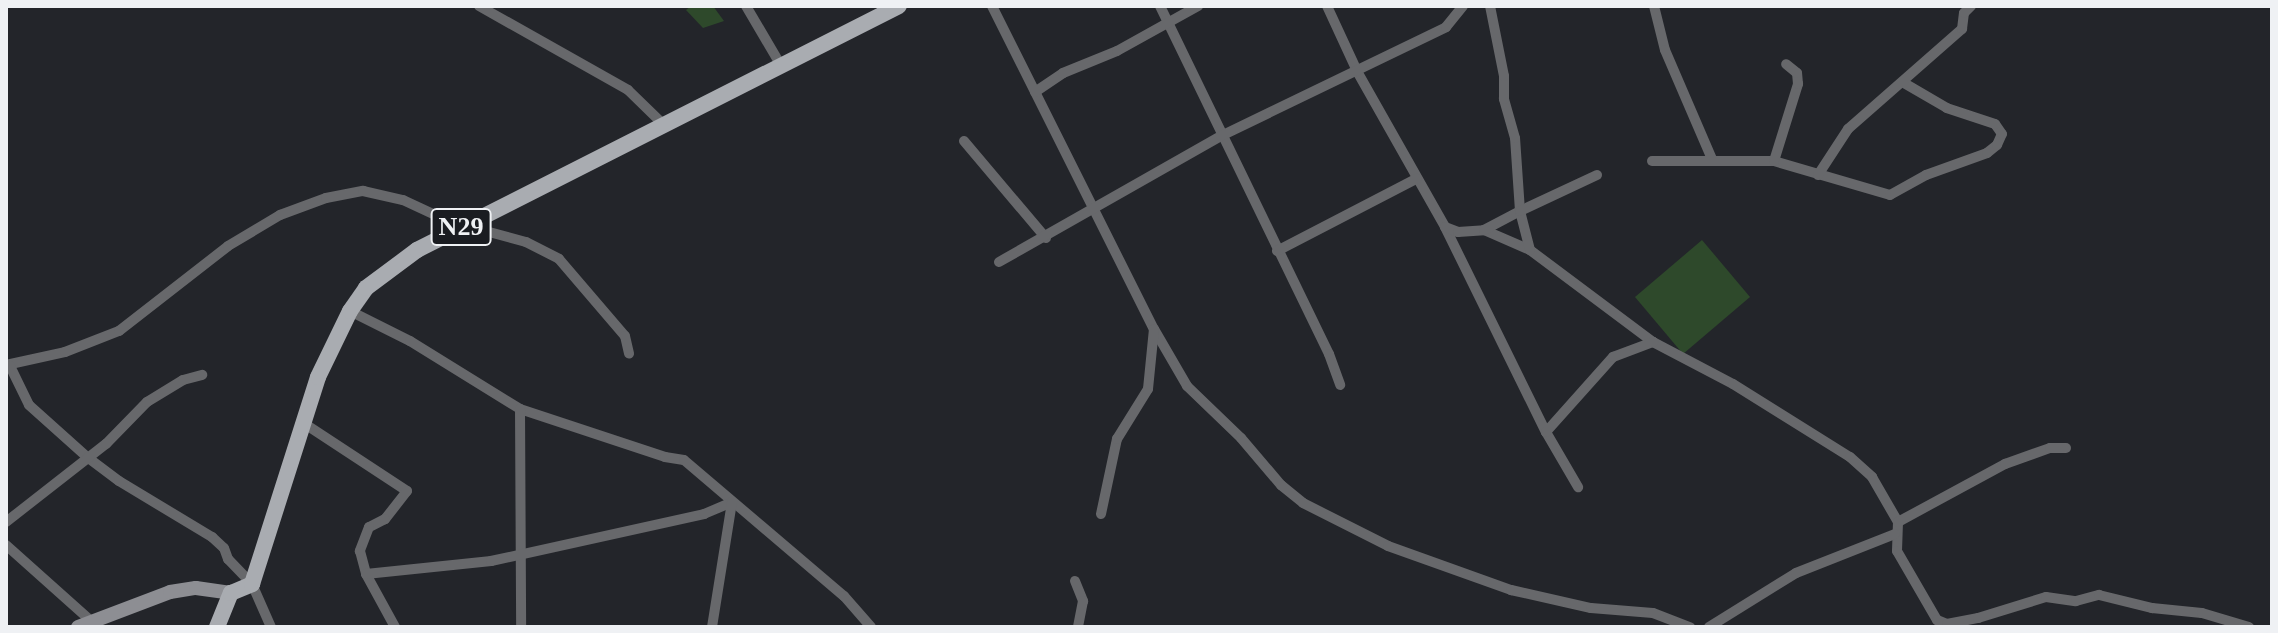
<!DOCTYPE html>
<html>
<head>
<meta charset="utf-8">
<style>
	body { margin:0 }
	#map { position:relative; width:2278px; height:633px; overflow:hidden; background:#23252a; font-family:"Times New Roman",serif }
	div>[style] { position:absolute }
	[style*='--x'] { left:calc(var(--x)*1px); top:calc(var(--y)*1px); width:calc(var(--w)*1px); rotate:calc(var(--a)*1deg) }
	.green>* { inset:0; background:#2e492b }
	.street>* { height:10px; margin:-5px; padding:0 5px; transform-origin:5px; border-radius:5px; background:#67686b }
	.secondary>* { height:14px; margin:-7px; padding:0 7px; transform-origin:7px; border-radius:7px; background:#8d8e93 }
	.primary>* { height:16px; margin:-8px; padding:0 8px; transform-origin:8px; border-radius:8px; background:#a9acb1 }
	span { translate:-50% -50%; white-space:nowrap; text-align:center; line-height:1.15; -webkit-text-stroke:6px #1a1c21; paint-order:stroke }
	.shield-label span { padding:2px 6px; background:#1a1c21; border:2px solid; border-radius:6px; -webkit-text-stroke-width:0 }
	.shield-label { font-size:26px; color:#eff1f4; font-weight:700 }
	.frame { position:absolute; inset:0; border:8px solid #eff1f4; pointer-events:none }
</style>
</head>
<body>
<div id="map">
	<div class="green">
		<div style="clip-path:polygon(691px 6px,713px 6px,724px 21px,703px 28px,686px 10px)"></div>
		<div style="clip-path:polygon(1702px 240px,1750px 297px,1683px 354px,1635px 297px)"></div>
	</div>
	<div class="street">
		<div style="--x:479;--y:6;--w:171;--a:29.4"></div>
		<div style="--x:628;--y:90;--w:50;--a:44.2"></div>
		<div style="--x:746;--y:6;--w:71;--a:59.5"></div>
		<div style="--x:992;--y:6;--w:361;--a:63.4"></div>
		<div style="--x:1154;--y:329;--w:66;--a:59.9"></div>
		<div style="--x:1187;--y:386;--w:75;--a:43.9"></div>
		<div style="--x:1241;--y:438;--w:62;--a:49.6"></div>
		<div style="--x:1281;--y:485;--w:28;--a:39"></div>
		<div style="--x:1303;--y:503;--w:95;--a:26.8"></div>
		<div style="--x:1388;--y:546;--w:131;--a:19.7"></div>
		<div style="--x:1511;--y:590;--w:82;--a:12.7"></div>
		<div style="--x:1591;--y:608;--w:62;--a:4.6"></div>
		<div style="--x:1653;--y:613;--w:40;--a:21"></div>
		<div style="--x:1160;--y:6;--w:387;--a:64.1"></div>
		<div style="--x:1329;--y:354;--w:33;--a:70"></div>
		<div style="--x:1327;--y:6;--w:74;--a:65.2"></div>
		<div style="--x:1358;--y:73;--w:177;--a:60.5"></div>
		<div style="--x:1445;--y:227;--w:229;--a:63.8"></div>
		<div style="--x:1546;--y:432;--w:64;--a:59.8"></div>
		<div style="--x:1654;--y:6;--w:45;--a:76"></div>
		<div style="--x:1665;--y:50;--w:119;--a:66.7"></div>
		<div style="--x:1035;--y:92;--w:34;--a:-34"></div>
		<div style="--x:1063;--y:73;--w:58;--a:-22.2"></div>
		<div style="--x:1117;--y:51;--w:93;--a:-29.1"></div>
		<div style="--x:964;--y:141;--w:127;--a:49.8"></div>
		<div style="--x:1652;--y:161;--w:122;--a:0"></div>
		<div style="--x:1774;--y:161;--w:121;--a:16.3"></div>
		<div style="--x:1890;--y:195;--w:41;--a:-29.1"></div>
		<div style="--x:1926;--y:175;--w:65;--a:-19.8"></div>
		<div style="--x:1987;--y:153;--w:13;--a:-39"></div>
		<div style="--x:1997;--y:145;--w:12;--a:-66"></div>
		<div style="--x:2002;--y:134;--w:12;--a:-125"></div>
		<div style="--x:1995;--y:124;--w:51;--a:-161.6"></div>
		<div style="--x:1947;--y:108;--w:50;--a:-149.8"></div>
		<div style="--x:1774;--y:161;--w:81;--a:-72.7"></div>
		<div style="--x:1798;--y:84;--w:11;--a:-95"></div>
		<div style="--x:1797;--y:73;--w:14;--a:-141"></div>
		<div style="--x:1818;--y:175;--w:55;--a:-56.9"></div>
		<div style="--x:1848;--y:129;--w:152;--a:-41.3"></div>
		<div style="--x:1962;--y:29;--w:16;--a:-83"></div>
		<div style="--x:1964;--y:13;--w:10;--a:-45"></div>
		<div style="--x:467;--y:226;--w:61;--a:15.2"></div>
		<div style="--x:526;--y:242;--w:37;--a:27"></div>
		<div style="--x:559;--y:259;--w:101;--a:49.4"></div>
		<div style="--x:625;--y:336;--w:18;--a:77"></div>
		<div style="--x:1445;--y:227;--w:14;--a:21"></div>
		<div style="--x:1458;--y:232;--w:26;--a:-4"></div>
		<div style="--x:1484;--y:230;--w:50;--a:23.5"></div>
		<div style="--x:1530;--y:250;--w:154;--a:36.8"></div>
		<div style="--x:1653;--y:342;--w:90;--a:27.7"></div>
		<div style="--x:1733;--y:384;--w:138;--a:32"></div>
		<div style="--x:1850;--y:457;--w:30;--a:42"></div>
		<div style="--x:1872;--y:477;--w:52;--a:60"></div>
		<div style="--x:1898;--y:522;--w:29;--a:92"></div>
		<div style="--x:1897;--y:551;--w:80;--a:59.9"></div>
		<div style="--x:1937;--y:620;--w:11;--a:22"></div>
		<div style="--x:1947;--y:624;--w:32;--a:-11"></div>
		<div style="--x:1978;--y:618;--w:71;--a:-17.2"></div>
		<div style="--x:2046;--y:597;--w:30;--a:8"></div>
		<div style="--x:2076;--y:601;--w:24;--a:-15"></div>
		<div style="--x:2099;--y:595;--w:55;--a:13.8"></div>
		<div style="--x:2152;--y:608;--w:50;--a:5.7"></div>
		<div style="--x:2202;--y:613;--w:49;--a:16.6"></div>
		<div style="--x:1484;--y:230;--w:41;--a:-27.8"></div>
		<div style="--x:1520;--y:211;--w:73;--a:-93.9"></div>
		<div style="--x:1515;--y:138;--w:41;--a:-105.8"></div>
		<div style="--x:1504;--y:99;--w:23;--a:-90"></div>
		<div style="--x:1504;--y:76;--w:71;--a:-101.3"></div>
		<div style="--x:1530;--y:250;--w:40;--a:-104.4"></div>
		<div style="--x:1520;--y:211;--w:85;--a:-25.1"></div>
		<div style="--x:1277;--y:251;--w:157;--a:-27.4"></div>
		<div style="--x:999;--y:262;--w:255;--a:-29.6"></div>
		<div style="--x:1221;--y:136;--w:250;--a:-25.8"></div>
		<div style="--x:1446;--y:27;--w:27;--a:-51"></div>
		<div style="--x:350;--y:311;--w:67;--a:26.6"></div>
		<div style="--x:410;--y:341;--w:129;--a:31.7"></div>
		<div style="--x:520;--y:409;--w:153;--a:18.3"></div>
		<div style="--x:665;--y:457;--w:19;--a:9"></div>
		<div style="--x:684;--y:460;--w:210;--a:40.4"></div>
		<div style="--x:844;--y:596;--w:41;--a:48.9"></div>
		<div style="--x:6;--y:365;--w:60;--a:-12.4"></div>
		<div style="--x:65;--y:352;--w:58;--a:-21.3"></div>
		<div style="--x:119;--y:331;--w:138;--a:-37.9"></div>
		<div style="--x:228;--y:246;--w:61;--a:-30.8"></div>
		<div style="--x:280;--y:215;--w:49;--a:-20.3"></div>
		<div style="--x:326;--y:198;--w:38;--a:-11"></div>
		<div style="--x:363;--y:191;--w:41;--a:12.7"></div>
		<div style="--x:403;--y:200;--w:64;--a:25"></div>
		<div style="--x:10;--y:366;--w:43;--a:64"></div>
		<div style="--x:29;--y:405;--w:78;--a:41.9"></div>
		<div style="--x:87;--y:457;--w:40;--a:37"></div>
		<div style="--x:119;--y:481;--w:109;--a:31.1"></div>
		<div style="--x:212;--y:537;--w:16;--a:43"></div>
		<div style="--x:224;--y:548;--w:12;--a:70"></div>
		<div style="--x:228;--y:559;--w:35;--a:46"></div>
		<div style="--x:252;--y:584;--w:47;--a:66.2"></div>
		<div style="--x:520;--y:409;--w:218;--a:89.7"></div>
		<div style="--x:305;--y:424;--w:122;--a:33.3"></div>
		<div style="--x:407;--y:491;--w:36;--a:128"></div>
		<div style="--x:385;--y:519;--w:18;--a:153"></div>
		<div style="--x:369;--y:527;--w:26;--a:111"></div>
		<div style="--x:360;--y:551;--w:24;--a:75"></div>
		<div style="--x:1546;--y:432;--w:101;--a:-48.2"></div>
		<div style="--x:1613;--y:357;--w:43;--a:-20.6"></div>
		<div style="--x:1101;--y:514;--w:77;--a:-78"></div>
		<div style="--x:1117;--y:439;--w:59;--a:-58.2"></div>
		<div style="--x:1148;--y:389;--w:60;--a:-84.3"></div>
		<div style="--x:6;--y:522;--w:127;--a:-38"></div>
		<div style="--x:106;--y:444;--w:59;--a:-45.7"></div>
		<div style="--x:147;--y:402;--w:42;--a:-31.4"></div>
		<div style="--x:183;--y:380;--w:20;--a:-15"></div>
		<div style="--x:1898;--y:522;--w:122;--a:-28.5"></div>
		<div style="--x:2005;--y:464;--w:48;--a:-19.6"></div>
		<div style="--x:2050;--y:448;--w:16;--a:0"></div>
		<div style="--x:6;--y:545;--w:113;--a:41.8"></div>
		<div style="--x:1075;--y:581;--w:22;--a:68"></div>
		<div style="--x:1083;--y:601;--w:26;--a:101"></div>
		<div style="--x:395;--y:627;--w:60;--a:-118.7"></div>
		<div style="--x:366;--y:574;--w:126;--a:-5.9"></div>
		<div style="--x:491;--y:561;--w:218;--a:-12.4"></div>
		<div style="--x:704;--y:514;--w:30;--a:-23"></div>
		<div style="--x:712;--y:627;--w:127;--a:-80.9"></div>
		<div style="--x:1709;--y:627;--w:102;--a:-31.8"></div>
		<div style="--x:1796;--y:573;--w:106;--a:-21.5"></div>
	</div>
	<div class="secondary">
		<div style="--x:78;--y:627;--w:98;--a:-20.8"></div>
		<div style="--x:170;--y:592;--w:26;--a:-9"></div>
		<div style="--x:196;--y:588;--w:35;--a:8"></div>
	</div>
	<div class="primary">
		<div style="--x:217;--y:627;--w:37;--a:-68"></div>
		<div style="--x:231;--y:593;--w:23;--a:-23"></div>
		<div style="--x:252;--y:584;--w:217;--a:-72.3"></div>
		<div style="--x:318;--y:377;--w:73;--a:-64.1"></div>
		<div style="--x:350;--y:311;--w:28;--a:-55"></div>
		<div style="--x:366;--y:288;--w:64;--a:-36.7"></div>
		<div style="--x:417;--y:250;--w:540;--a:-26.85"></div>
	</div>
	<div class="shield-label">
		<span style="left:461px;top:227px">N29</span>
	</div>
	<div class="frame"></div>
</div>
</body>
</html>
